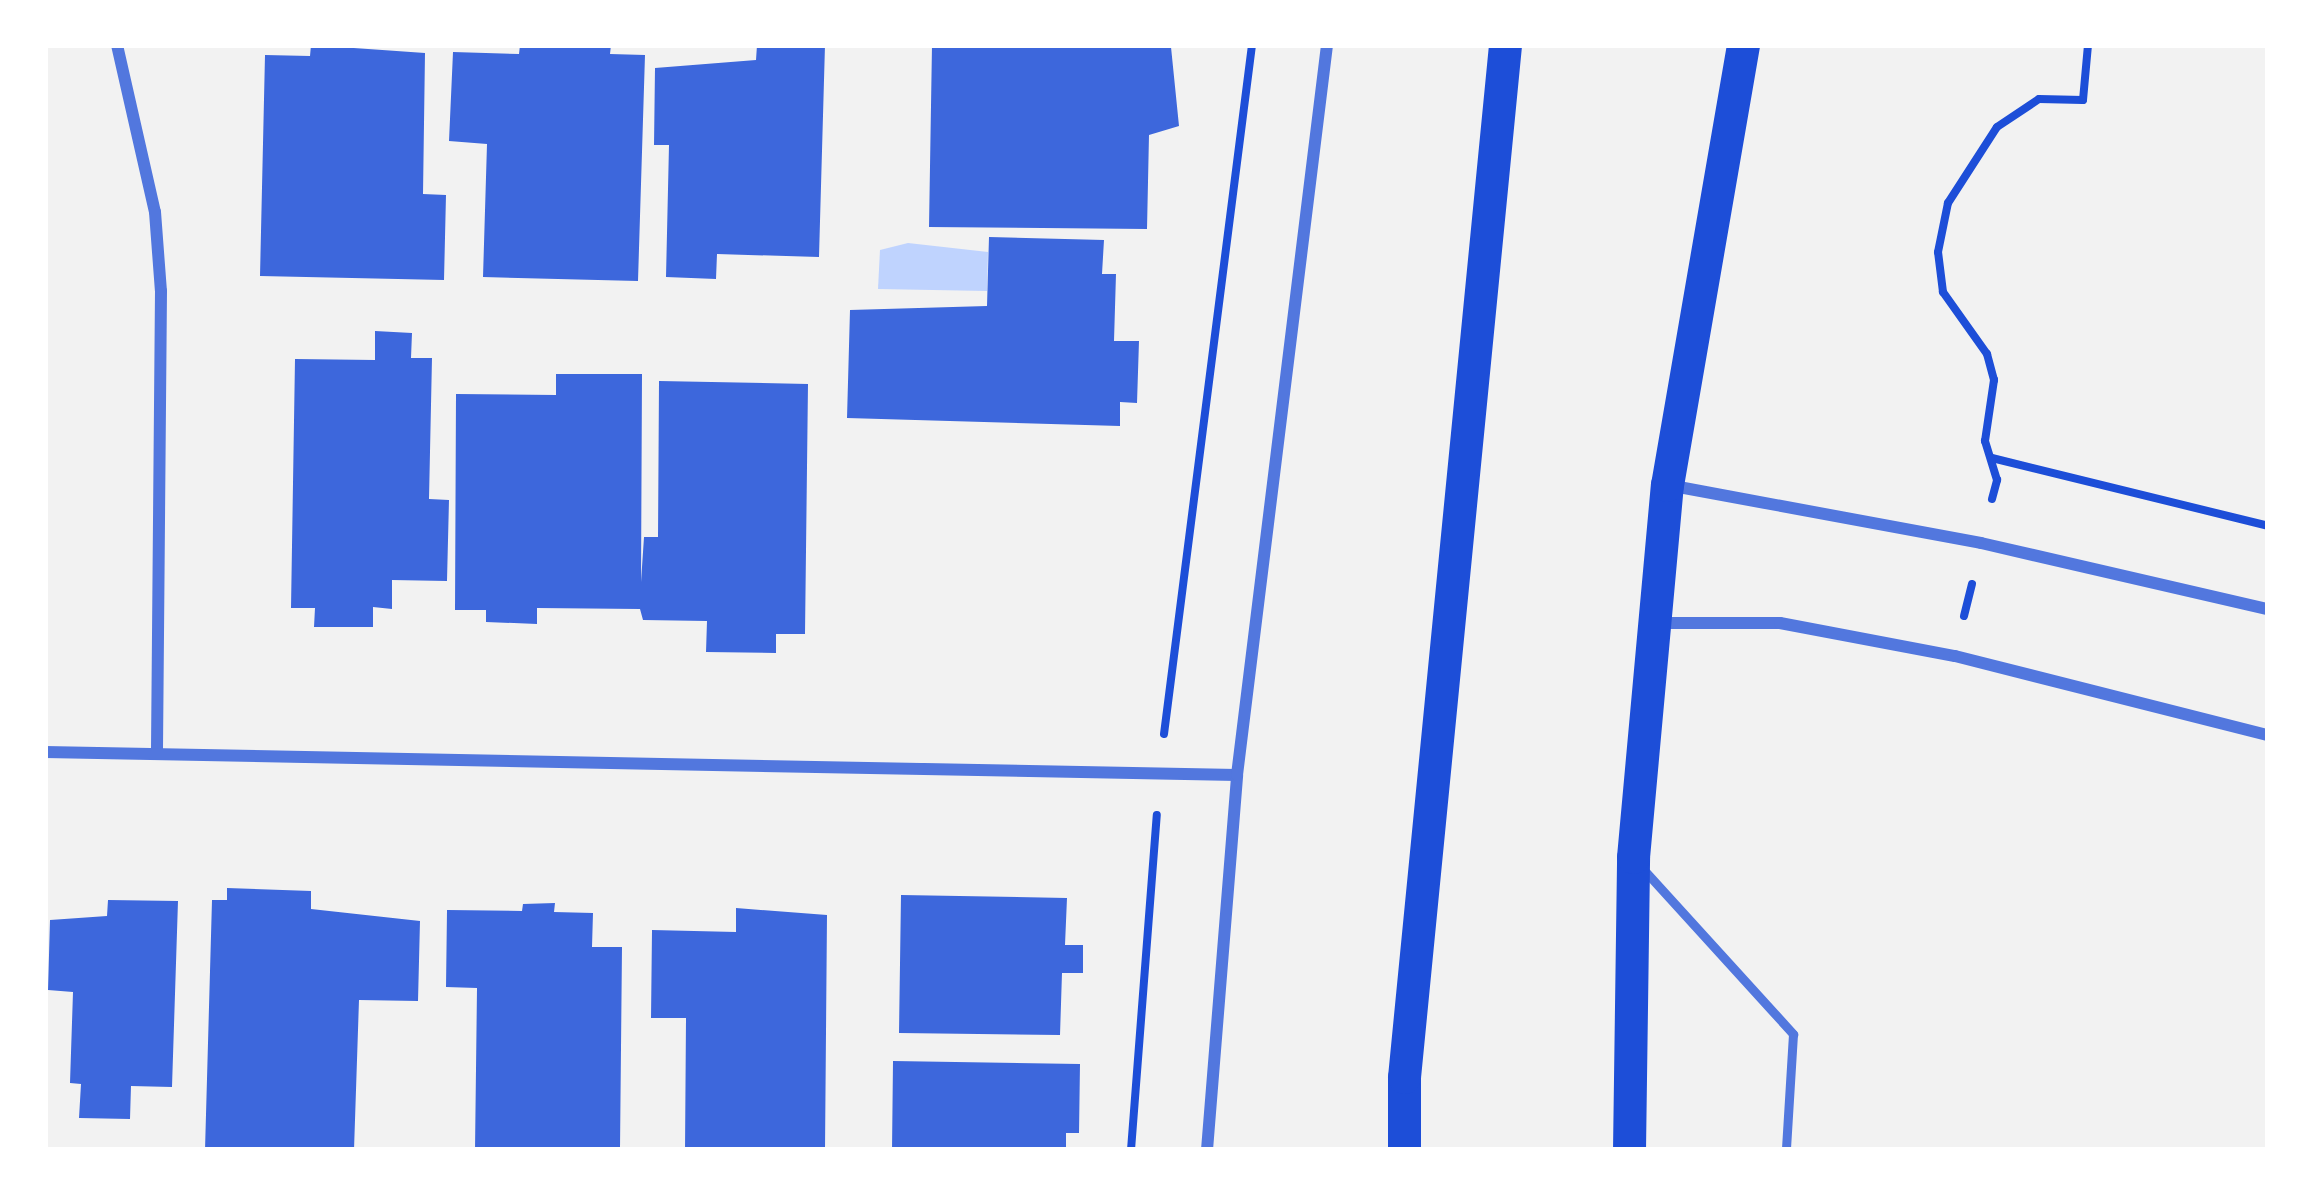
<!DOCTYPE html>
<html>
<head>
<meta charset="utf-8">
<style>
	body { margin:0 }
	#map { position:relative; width:2313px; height:1195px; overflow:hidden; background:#f2f2f2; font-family:"Golos Text",sans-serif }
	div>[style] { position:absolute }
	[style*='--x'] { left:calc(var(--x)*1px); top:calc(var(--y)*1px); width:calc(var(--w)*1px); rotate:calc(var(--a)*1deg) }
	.water>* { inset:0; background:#bfd3fe }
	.building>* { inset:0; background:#3d67dc }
	.path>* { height:8px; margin:-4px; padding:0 4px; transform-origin:4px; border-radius:4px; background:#1d4ed8 }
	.service>* { height:9px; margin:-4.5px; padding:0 4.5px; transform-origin:4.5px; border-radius:4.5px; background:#5277de }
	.minor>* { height:12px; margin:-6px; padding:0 6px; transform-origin:6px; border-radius:6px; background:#5277de }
	.trunk>* { height:33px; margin:-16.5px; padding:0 16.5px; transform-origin:16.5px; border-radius:16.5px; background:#1d4ed8 }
	span { translate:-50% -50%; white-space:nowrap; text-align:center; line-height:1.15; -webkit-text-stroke:10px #fff; paint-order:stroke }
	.frame { position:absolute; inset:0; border:48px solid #fff; pointer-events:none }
</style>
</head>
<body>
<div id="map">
	<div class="water">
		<div style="clip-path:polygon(908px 243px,988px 252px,987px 291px,878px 289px,880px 250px)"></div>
	</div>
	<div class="building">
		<div style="clip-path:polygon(311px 45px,425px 53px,423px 194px,446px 195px,444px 280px,260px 276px,265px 55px,310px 56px)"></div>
		<div style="clip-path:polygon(520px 45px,611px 45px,610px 54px,645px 55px,638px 281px,483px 277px,487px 144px,449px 141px,453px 52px,519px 54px)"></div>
		<div style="clip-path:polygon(757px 45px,825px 45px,819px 257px,717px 254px,716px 279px,666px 277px,669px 145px,654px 145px,655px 68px,756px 60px)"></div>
		<div style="clip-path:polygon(932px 45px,1171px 47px,1179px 126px,1149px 135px,1147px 229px,929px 227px)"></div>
		<div style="clip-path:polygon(989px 237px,1104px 240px,1102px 274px,1116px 274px,1114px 341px,1139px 341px,1137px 403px,1120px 402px,1120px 426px,847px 418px,850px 310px,987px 306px)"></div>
		<div style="clip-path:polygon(375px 331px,412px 333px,411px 358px,432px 358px,429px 499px,449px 500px,447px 581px,392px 580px,392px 609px,373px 607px,373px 627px,314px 627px,315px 608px,291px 608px,295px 359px,375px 360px)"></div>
		<div style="clip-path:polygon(556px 374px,642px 374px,641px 582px,644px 537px,658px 537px,659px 381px,808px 384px,805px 634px,776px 634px,776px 653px,706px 652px,707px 621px,643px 620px,640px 609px,537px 608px,537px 624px,486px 622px,486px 610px,455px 610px,456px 394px,556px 395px)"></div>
		<div style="clip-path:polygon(227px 888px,311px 891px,311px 909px,420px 921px,418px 1001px,359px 1000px,354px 1150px,205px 1150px,212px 900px,227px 900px)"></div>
		<div style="clip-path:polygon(901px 895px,1067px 898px,1065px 945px,1083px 945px,1083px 973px,1062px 973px,1060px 1035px,899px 1033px)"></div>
		<div style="clip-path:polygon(108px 900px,178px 901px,172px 1087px,131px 1086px,130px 1119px,79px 1118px,81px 1084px,70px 1083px,73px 992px,48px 990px,50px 920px,107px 916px)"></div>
		<div style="clip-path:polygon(555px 903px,554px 912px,593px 913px,592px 947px,622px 947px,620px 1150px,475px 1150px,477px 988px,446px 987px,447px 910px,522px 911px,523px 904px)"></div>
		<div style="clip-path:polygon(736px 908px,827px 915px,825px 1150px,685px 1150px,686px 1018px,651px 1018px,652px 930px,736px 932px)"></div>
		<div style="clip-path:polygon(893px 1061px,1080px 1064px,1079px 1133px,1066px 1133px,1066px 1150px,892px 1150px)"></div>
	</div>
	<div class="path">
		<div style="--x:1992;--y:458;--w:284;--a:13.8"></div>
		<div style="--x:1992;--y:499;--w:20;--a:-75"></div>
		<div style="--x:1997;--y:480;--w:41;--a:-107.1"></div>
		<div style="--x:1985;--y:441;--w:62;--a:-81.6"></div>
		<div style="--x:1994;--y:380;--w:27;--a:-105"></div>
		<div style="--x:1987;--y:354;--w:76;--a:-125.4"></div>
		<div style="--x:1943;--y:292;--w:40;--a:-97.1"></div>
		<div style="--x:1938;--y:252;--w:50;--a:-78.5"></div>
		<div style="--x:1948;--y:203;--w:90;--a:-57.2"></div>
		<div style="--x:1997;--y:127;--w:50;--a:-33.7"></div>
		<div style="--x:2039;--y:99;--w:44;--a:1.3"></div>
		<div style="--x:2083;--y:100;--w:55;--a:-84.8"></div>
		<div style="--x:1964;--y:616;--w:33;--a:-76"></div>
		<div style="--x:1164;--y:734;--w:695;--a:-82.72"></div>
		<div style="--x:1131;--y:1150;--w:336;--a:-85.6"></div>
	</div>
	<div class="service">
		<div style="--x:1644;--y:870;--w:222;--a:47.7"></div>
		<div style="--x:1793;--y:1034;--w:116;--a:93.5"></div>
	</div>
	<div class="minor">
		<div style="--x:117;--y:45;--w:171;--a:77.2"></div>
		<div style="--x:155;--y:212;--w:79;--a:85.7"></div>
		<div style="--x:161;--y:291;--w:463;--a:90.5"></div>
		<div style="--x:1668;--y:485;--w:318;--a:10.5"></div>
		<div style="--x:1981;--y:543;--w:294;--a:13"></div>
		<div style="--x:1658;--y:623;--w:122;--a:0"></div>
		<div style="--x:1780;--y:623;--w:178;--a:10.7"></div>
		<div style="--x:1955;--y:656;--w:323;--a:14.2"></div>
		<div style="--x:45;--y:752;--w:1192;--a:1.11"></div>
		<div style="--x:1207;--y:1150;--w:376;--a:-85.4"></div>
		<div style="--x:1237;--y:775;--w:736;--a:-82.97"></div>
	</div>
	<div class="trunk">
		<div style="--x:1404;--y:1150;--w:73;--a:-90"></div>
		<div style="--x:1404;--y:1077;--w:1037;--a:-84.41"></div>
		<div style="--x:1629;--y:1150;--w:293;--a:-89.2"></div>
		<div style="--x:1633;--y:857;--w:374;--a:-84.8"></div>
		<div style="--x:1667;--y:485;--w:447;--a:-80.2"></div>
	</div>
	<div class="frame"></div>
</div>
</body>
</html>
